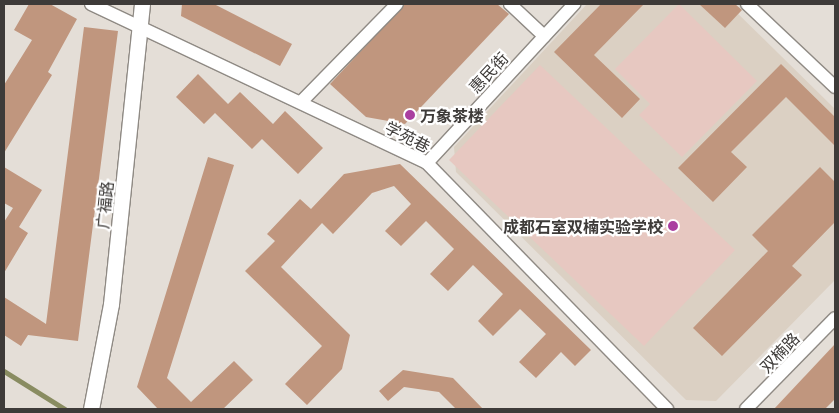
<!DOCTYPE html>
<html>
<head>
<meta charset="utf-8">
<style>
	body { margin:0 }
	#map { position:relative; width:839px; height:413px; overflow:hidden; background:#e4ded7; font-family:Georgia,"Noto Sans SC",serif }
	div>[style] { position:absolute }
	[style*='--x'] { left:calc(var(--x)*1px); top:calc(var(--y)*1px); width:calc(var(--w)*1px); rotate:calc(var(--a)*1deg) }
	.built>* { inset:0; background:#dbd0c3 }
	.green>* { inset:0; background:#e7c8c1 }
	.stream>* { height:4.5px; margin:-2.25px; padding:0 2.25px; transform-origin:2.25px; border-radius:2.25px; background:#898c61 }
	.building>* { inset:0; background:#c0967e }
	.roads { filter:drop-shadow(1px 0 #8f8a84) drop-shadow(-1px 0 #8f8a84) drop-shadow(0 1px #8f8a84) drop-shadow(0 -1px #8f8a84) }
	.minor>* { height:12px; margin:-6px; padding:0 6px; transform-origin:6px; border-radius:6px; background:#fff }
	.tertiary>* { height:15px; margin:-7.5px; padding:0 7.5px; transform-origin:7.5px; border-radius:7.5px; background:#fff }
	.dots>* { width:14px; height:14px; translate:-50% -50%; box-sizing:border-box; border:2px solid #fff; border-radius:50% }
	span { translate:-50% -50%; white-space:nowrap; text-align:center; line-height:1.15; -webkit-text-stroke:4.5px #fff; paint-order:stroke }
	.street-label { font-size:16px; color:#3e3b39 }
	.poi-label { font-size:16px; color:#3e3b39; font-weight:700 }
	.left { translate:0 -50%; text-align:left }
	.right { translate:-100% -50%; text-align:right }
	.frame { position:absolute; inset:0; border:5px solid #3e3b39; pointer-events:none }
</style>
</head>
<body>
<div id="map">
	<div class="built">
		<div style="clip-path:polygon(587px 4px,728px 4px,835px 109px,835px 280px,716px 401px,686px 400px,456px 172px,454px 147px)"></div>
	</div>
	<div class="green">
		<div style="clip-path:polygon(679px 4px,757px 81px,682px 157px,639px 115px,650px 104px,615px 69px)"></div>
		<div style="clip-path:polygon(540px 65px,735px 250px,644px 346px,449px 160px)"></div>
	</div>
	<div class="stream">
		<div style="--x:4;--y:371;--w:72;--a:31.9"></div>
	</div>
	<div class="building">
		<div style="clip-path:polygon(29px 4px,50px 4px,77px 19px,48px 72px,52px 75px,4px 153px,4px 85px,32px 40px,14px 30px)"></div>
		<div style="clip-path:polygon(182px 4px,214px 4px,292px 44px,280px 66px,181px 16px)"></div>
		<div style="clip-path:polygon(405px 4px,497px 4px,509px 14px,405px 124px,366px 117px,330px 84px)"></div>
		<div style="clip-path:polygon(601px 4px,644px 4px,594px 55px,640px 99px,622px 118px,554px 52px)"></div>
		<div style="clip-path:polygon(699px 4px,735px 4px,742px 10px,725px 28px)"></div>
		<div style="clip-path:polygon(84px 27px,118px 31px,78px 341px,28px 335px,21px 346px,4px 335px,4px 297px,46px 324px)"></div>
		<div style="clip-path:polygon(781px 64px,835px 117px,835px 146px,786px 97px,731px 152px,747px 167px,713px 202px,678px 168px)"></div>
		<div style="clip-path:polygon(198px 74px,228px 104px,240px 92px,273px 124px,285px 111px,323px 148px,298px 174px,262px 139px,252px 149px,215px 113px,204px 124px,176px 97px)"></div>
		<div style="clip-path:polygon(208px 157px,234px 165px,167px 378px,191px 402px,234px 361px,253px 380px,223px 409px,158px 409px,137px 387px)"></div>
		<div style="clip-path:polygon(400px 164px,591px 350px,575px 366px,561px 352px,536px 378px,519px 362px,546px 334px,520px 309px,493px 336px,478px 321px,503px 294px,473px 265px,448px 291px,430px 274px,454px 249px,426px 221px,401px 246px,385px 231px,411px 204px,394px 186px,372px 193px,333px 234px,322px 223px,281px 267px,350px 335px,342px 369px,307px 405px,285px 384px,322px 346px,245px 271px,275px 241px,267px 234px,300px 199px,311px 209px,344px 174px)"></div>
		<div style="clip-path:polygon(4px 167px,42px 190px,19px 227px,28px 233px,4px 273px,4px 222px,13px 208px,4px 203px)"></div>
		<div style="clip-path:polygon(820px 167px,835px 182px,835px 222px,792px 266px,802px 275px,722px 356px,693px 328px,768px 251px,752px 235px)"></div>
		<div style="clip-path:polygon(835px 344px,835px 399px,825px 409px,774px 409px)"></div>
		<div style="clip-path:polygon(403px 370px,453px 378px,483px 409px,456px 409px,439px 392px,404px 387px,388px 401px,379px 391px)"></div>
	</div>
	<div class="roads">
		<div class="minor">
			<div style="--x:91;--y:4;--w:372;--a:25.3"></div>
			<div style="--x:427;--y:163;--w:344;--a:45.7"></div>
			<div style="--x:510;--y:4;--w:47;--a:43.3"></div>
			<div style="--x:747;--y:4;--w:121;--a:43.3"></div>
			<div style="--x:301;--y:102;--w:137;--a:-45.6"></div>
			<div style="--x:427;--y:163;--w:217;--a:-47.2"></div>
			<div style="--x:746;--y:409;--w:127;--a:-45.6"></div>
		</div>
		<div class="tertiary">
			<div style="--x:91;--y:409;--w:107;--a:-79.2"></div>
			<div style="--x:111;--y:304;--w:302;--a:-84.1"></div>
		</div>
	</div>
	<div class="dots">
		<div style="left:410px;top:115px;background:#aa3fa0"></div>
		<div style="left:673px;top:226px;background:#aa3fa0"></div>
	</div>
	<div class="street-label">
		<span style="left:488px;top:72px;rotate:-47deg">惠民街</span>
		<span style="left:408px;top:136px;rotate:27deg">学苑巷</span>
		<span style="left:104px;top:205px;rotate:-84deg">广福路</span>
		<span style="left:779px;top:352px;rotate:-46deg">双楠路</span>
	</div>
	<div class="poi-label">
		<span class="left" style="left:420px;top:115px">万象茶楼</span>
		<span class="right" style="left:663px;top:226px">成都石室双楠实验学校</span>
	</div>
	<div class="frame"></div>
</div>
</body>
</html>
